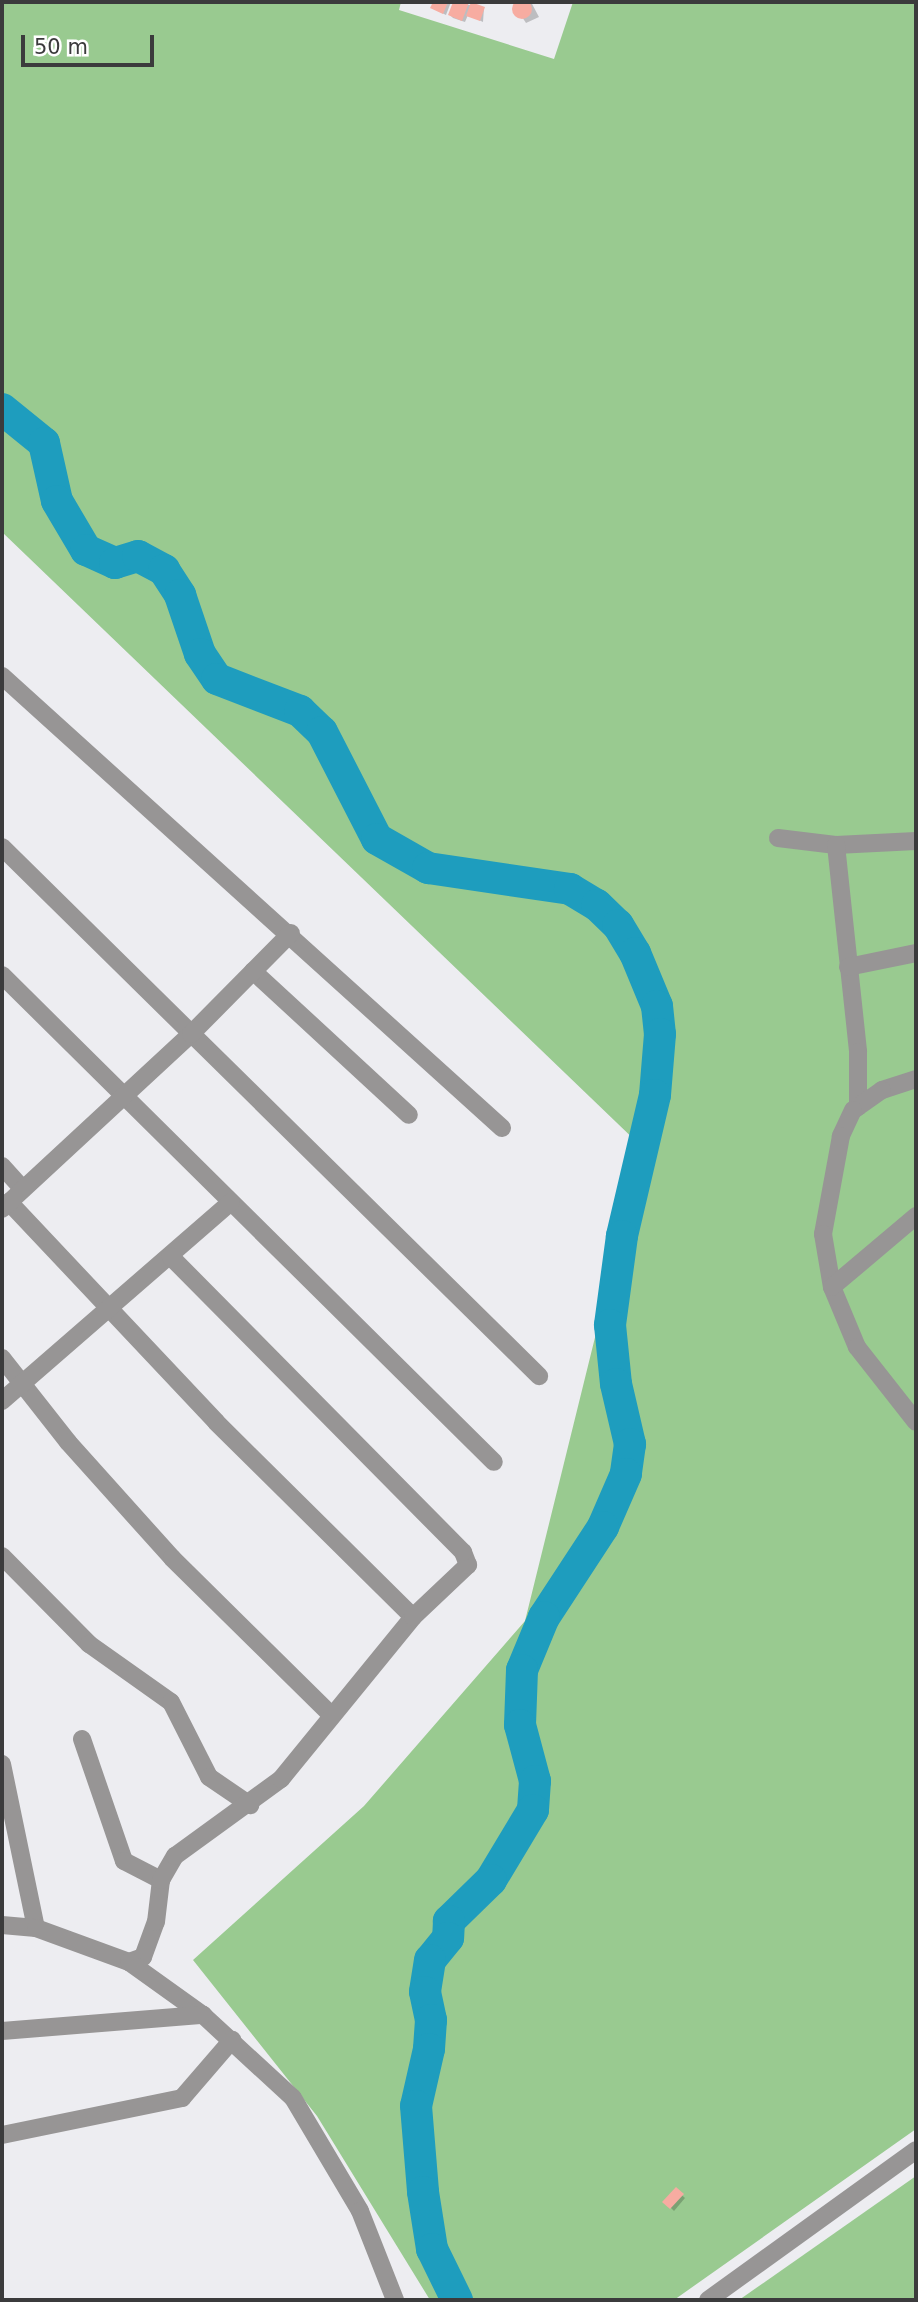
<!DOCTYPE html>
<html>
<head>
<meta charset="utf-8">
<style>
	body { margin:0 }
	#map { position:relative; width:918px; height:2302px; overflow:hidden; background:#ededf1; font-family:"DejaVu Sans",sans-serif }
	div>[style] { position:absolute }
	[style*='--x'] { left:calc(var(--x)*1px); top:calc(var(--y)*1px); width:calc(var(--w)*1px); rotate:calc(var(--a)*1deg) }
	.green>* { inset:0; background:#99ca90 }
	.shadow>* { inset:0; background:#0003 }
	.river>* { height:32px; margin:-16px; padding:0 16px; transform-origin:16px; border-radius:16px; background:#1e9dbe }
	.building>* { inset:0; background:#f7aca1 }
	.round { border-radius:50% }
	.minor>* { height:18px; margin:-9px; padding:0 9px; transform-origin:9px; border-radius:9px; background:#979595 }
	span { translate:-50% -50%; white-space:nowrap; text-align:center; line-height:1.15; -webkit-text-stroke:7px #fff; paint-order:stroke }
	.frame { position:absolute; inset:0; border:4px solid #3b3b3c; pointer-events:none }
	.scale { position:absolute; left:21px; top:35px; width:133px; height:32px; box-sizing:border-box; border:4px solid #3b3b3c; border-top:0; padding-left:9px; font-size:21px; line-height:24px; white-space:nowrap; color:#3b3b3c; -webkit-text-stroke:5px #fff; paint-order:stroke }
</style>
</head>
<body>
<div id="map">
	<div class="green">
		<div style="clip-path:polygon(2px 2px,401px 2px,399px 10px,554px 59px,573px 2px,916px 2px,916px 2129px,674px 2300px,430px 2300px,317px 2116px,193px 1960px,364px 1806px,525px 1621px,642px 1147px,2px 532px)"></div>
		<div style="clip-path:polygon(916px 2176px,916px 2300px,739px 2300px)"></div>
	</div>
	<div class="shadow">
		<div style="clip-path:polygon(436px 2px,451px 2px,446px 15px,432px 8px)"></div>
		<div style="clip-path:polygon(455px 2px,484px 8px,483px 22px,468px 15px,465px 22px,453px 18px,449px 14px)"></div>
		<div style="clip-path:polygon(531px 2px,539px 17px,526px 23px,513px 3px)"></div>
		<div style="clip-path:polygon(676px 2190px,685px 2198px,674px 2211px,665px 2202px)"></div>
	</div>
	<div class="river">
		<div style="--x:2;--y:409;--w:54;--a:39"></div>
		<div style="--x:44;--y:443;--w:59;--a:77.4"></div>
		<div style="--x:57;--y:501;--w:57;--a:59.4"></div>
		<div style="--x:86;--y:550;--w:32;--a:24"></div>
		<div style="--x:115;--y:563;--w:24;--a:-17"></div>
		<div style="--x:138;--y:556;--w:30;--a:28"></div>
		<div style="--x:164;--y:570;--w:30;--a:57"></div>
		<div style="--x:180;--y:595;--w:62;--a:71.3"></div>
		<div style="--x:200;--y:654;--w:30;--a:56"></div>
		<div style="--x:217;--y:679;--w:89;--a:21.1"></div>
		<div style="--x:300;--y:711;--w:30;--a:44"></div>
		<div style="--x:322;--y:732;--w:120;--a:62.8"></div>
		<div style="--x:377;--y:839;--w:59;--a:29.6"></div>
		<div style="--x:428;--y:868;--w:144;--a:8.4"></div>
		<div style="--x:570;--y:889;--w:31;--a:31"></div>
		<div style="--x:597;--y:905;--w:29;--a:44"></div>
		<div style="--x:618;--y:925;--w:33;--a:59"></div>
		<div style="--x:635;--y:953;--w:57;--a:67.5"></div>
		<div style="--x:657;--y:1006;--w:28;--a:84"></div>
		<div style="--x:660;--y:1034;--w:61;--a:94.7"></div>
		<div style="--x:655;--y:1095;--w:145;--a:103.2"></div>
		<div style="--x:622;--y:1236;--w:90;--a:97.7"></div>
		<div style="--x:610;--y:1325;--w:59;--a:84.2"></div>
		<div style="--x:616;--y:1384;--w:62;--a:76.9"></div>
		<div style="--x:630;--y:1444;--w:30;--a:98"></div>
		<div style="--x:626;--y:1474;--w:58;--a:113.5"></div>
		<div style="--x:603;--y:1527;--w:108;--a:123.2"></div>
		<div style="--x:544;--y:1617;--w:57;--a:112.5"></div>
		<div style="--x:522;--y:1670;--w:55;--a:92.1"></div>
		<div style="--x:520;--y:1725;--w:58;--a:75"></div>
		<div style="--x:535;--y:1781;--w:29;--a:94"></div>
		<div style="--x:533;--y:1810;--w:82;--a:121"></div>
		<div style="--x:491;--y:1880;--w:59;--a:135.7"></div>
		<div style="--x:449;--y:1921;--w:17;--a:93"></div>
		<div style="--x:448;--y:1938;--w:28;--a:129"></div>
		<div style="--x:430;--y:1960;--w:32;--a:99"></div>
		<div style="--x:425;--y:1992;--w:29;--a:78"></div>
		<div style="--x:431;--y:2020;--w:29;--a:94"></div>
		<div style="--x:429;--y:2049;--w:58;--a:102.8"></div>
		<div style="--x:416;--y:2106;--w:86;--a:85.3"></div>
		<div style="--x:423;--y:2192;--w:58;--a:81"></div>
		<div style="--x:432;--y:2249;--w:57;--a:63.9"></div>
	</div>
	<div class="building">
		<div class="round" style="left:512px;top:-1px;width:20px;height:20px"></div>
		<div style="clip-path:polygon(433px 2px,448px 2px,443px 14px,430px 8px)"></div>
		<div style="clip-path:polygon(453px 2px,469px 2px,462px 21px,448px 15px)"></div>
		<div style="clip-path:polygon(471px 2px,485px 7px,480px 21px,466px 16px)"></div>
		<div style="clip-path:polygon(676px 2187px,684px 2194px,670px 2209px,662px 2202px)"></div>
	</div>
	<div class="minor">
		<div style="--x:2;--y:676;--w:674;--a:42.11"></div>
		<div style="--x:778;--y:838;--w:58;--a:6.9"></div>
		<div style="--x:836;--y:845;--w:80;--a:-2.9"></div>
		<div style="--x:836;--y:845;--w:208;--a:83.9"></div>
		<div style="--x:858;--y:1052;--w:55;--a:90"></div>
		<div style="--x:2;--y:847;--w:754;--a:44.57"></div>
		<div style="--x:848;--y:967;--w:69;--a:-11.6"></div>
		<div style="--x:253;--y:971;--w:212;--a:42.7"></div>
		<div style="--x:2;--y:975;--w:692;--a:44.71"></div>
		<div style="--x:916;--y:1079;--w:36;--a:162"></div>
		<div style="--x:882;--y:1090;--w:35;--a:145"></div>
		<div style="--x:853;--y:1110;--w:29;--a:115"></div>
		<div style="--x:841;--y:1136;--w:100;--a:100.4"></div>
		<div style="--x:823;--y:1234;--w:54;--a:80.4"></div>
		<div style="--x:832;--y:1287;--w:65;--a:67.4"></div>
		<div style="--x:857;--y:1347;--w:95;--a:51.8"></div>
		<div style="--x:2;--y:1166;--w:31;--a:48"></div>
		<div style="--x:9;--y:1202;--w:302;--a:46.7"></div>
		<div style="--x:216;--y:1422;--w:277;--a:44.7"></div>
		<div style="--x:2;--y:1209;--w:258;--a:-42.8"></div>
		<div style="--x:191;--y:1034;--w:142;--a:-45.3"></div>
		<div style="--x:832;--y:1287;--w:110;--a:-40.2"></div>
		<div style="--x:2;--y:1358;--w:107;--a:51.8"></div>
		<div style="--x:68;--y:1442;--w:156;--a:48.1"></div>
		<div style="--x:172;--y:1558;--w:222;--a:44.6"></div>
		<div style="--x:2;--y:1401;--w:303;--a:-41"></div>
		<div style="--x:2;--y:1556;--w:124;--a:45.3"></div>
		<div style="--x:89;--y:1644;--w:100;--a:35.3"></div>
		<div style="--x:171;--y:1702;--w:84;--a:63.1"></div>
		<div style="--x:209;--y:1777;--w:50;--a:34.3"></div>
		<div style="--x:82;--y:1739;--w:129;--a:71"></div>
		<div style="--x:124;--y:1861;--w:42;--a:27.2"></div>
		<div style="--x:2;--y:1764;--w:167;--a:78.3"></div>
		<div style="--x:2;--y:1925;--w:34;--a:5"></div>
		<div style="--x:36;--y:1928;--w:99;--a:20.1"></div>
		<div style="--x:129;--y:1962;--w:15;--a:-20"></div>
		<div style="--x:143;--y:1957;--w:37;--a:-70"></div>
		<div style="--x:156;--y:1922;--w:42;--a:-83.2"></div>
		<div style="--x:161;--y:1880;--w:28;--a:-60"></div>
		<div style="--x:175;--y:1856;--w:131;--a:-36"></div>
		<div style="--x:281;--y:1779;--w:209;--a:-50.8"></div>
		<div style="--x:413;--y:1617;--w:76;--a:-43.4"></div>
		<div style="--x:468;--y:1565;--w:14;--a:-111"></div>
		<div style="--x:463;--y:1552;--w:416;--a:-134.7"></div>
		<div style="--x:129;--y:1962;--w:91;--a:35.6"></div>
		<div style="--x:203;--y:2015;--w:122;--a:42.7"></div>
		<div style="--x:293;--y:2098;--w:131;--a:59.3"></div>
		<div style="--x:360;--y:2211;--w:96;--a:68.5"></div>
		<div style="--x:2;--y:2031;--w:202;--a:-4.6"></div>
		<div style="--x:2;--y:2135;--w:184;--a:-11.6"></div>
		<div style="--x:182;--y:2098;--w:77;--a:-49.2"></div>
		<div style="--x:708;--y:2300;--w:256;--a:-35.8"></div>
	</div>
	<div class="frame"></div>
	<div class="scale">50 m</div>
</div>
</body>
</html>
